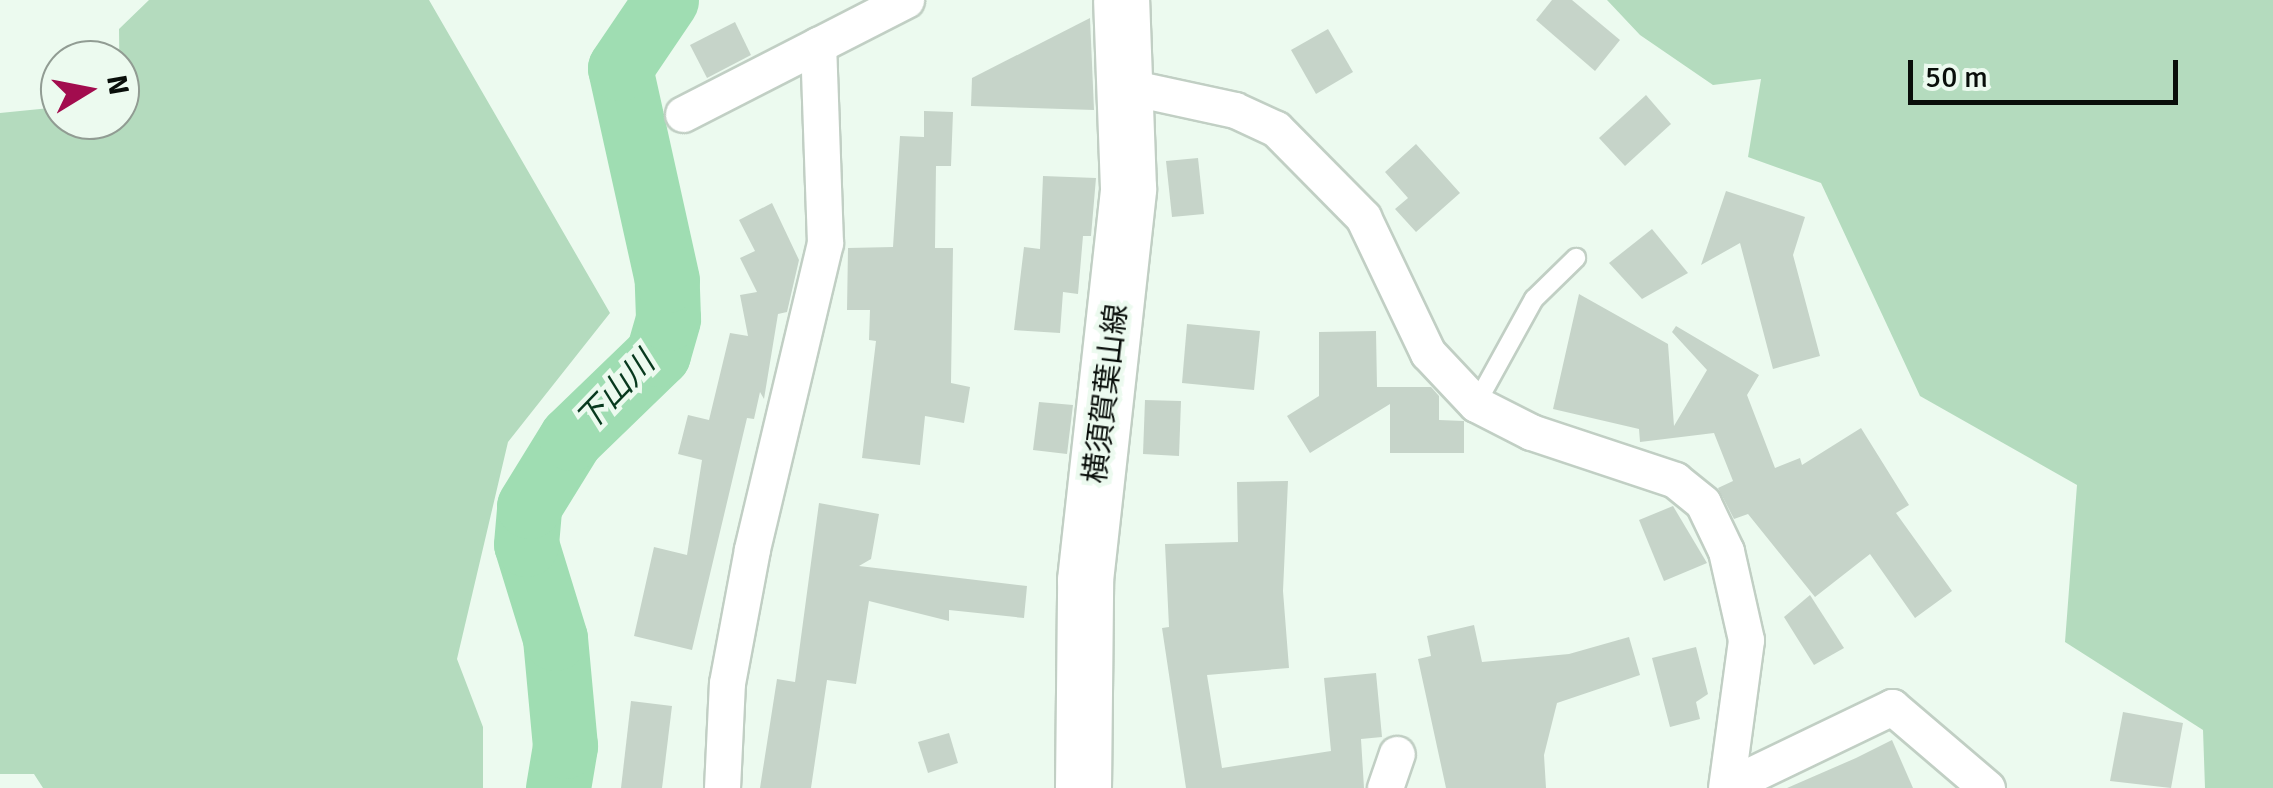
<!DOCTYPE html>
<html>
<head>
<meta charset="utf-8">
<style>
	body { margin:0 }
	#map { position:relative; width:2273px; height:788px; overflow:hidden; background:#ecfaef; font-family:Signika,"Noto Sans JP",sans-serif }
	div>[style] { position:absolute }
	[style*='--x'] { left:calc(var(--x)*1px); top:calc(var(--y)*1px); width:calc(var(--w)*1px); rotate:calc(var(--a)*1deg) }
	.green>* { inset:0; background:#b4dbbe }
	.river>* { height:65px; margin:-32.5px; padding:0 32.5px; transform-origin:32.5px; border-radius:32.5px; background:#9fddb2 }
	.building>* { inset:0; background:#c6d4c9 }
	.roads { filter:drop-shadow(2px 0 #c1cfc4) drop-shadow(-2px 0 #c1cfc4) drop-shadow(0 2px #c1cfc4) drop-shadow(0 -2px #c1cfc4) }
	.service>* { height:18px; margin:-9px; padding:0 9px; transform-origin:9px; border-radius:9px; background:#fff }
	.minor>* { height:35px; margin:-17.5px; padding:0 17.5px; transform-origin:17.5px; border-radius:17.5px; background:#fff }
	.primary>* { height:55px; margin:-27.5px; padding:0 27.5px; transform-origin:27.5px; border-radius:27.5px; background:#fff }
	span { translate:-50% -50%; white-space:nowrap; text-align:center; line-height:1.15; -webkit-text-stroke:9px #ecfaef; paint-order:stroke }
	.street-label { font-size:30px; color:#090e0a }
	.water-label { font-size:32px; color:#08391e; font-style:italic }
	.north { position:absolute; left:40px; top:40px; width:100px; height:100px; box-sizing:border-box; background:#ecfaef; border:2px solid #919c93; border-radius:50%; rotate:80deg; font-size:28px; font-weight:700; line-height:40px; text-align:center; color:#090e0a }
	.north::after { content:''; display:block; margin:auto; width:35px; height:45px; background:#a20c4e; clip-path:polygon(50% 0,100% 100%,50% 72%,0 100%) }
	.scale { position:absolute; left:1908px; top:60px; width:270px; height:45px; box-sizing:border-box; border:5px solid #090e0a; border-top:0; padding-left:12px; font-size:30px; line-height:35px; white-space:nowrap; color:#090e0a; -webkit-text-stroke:8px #ecfaef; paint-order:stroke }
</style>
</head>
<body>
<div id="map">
	<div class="green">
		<div style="clip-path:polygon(149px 0,429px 0,610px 313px,508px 442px,457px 659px,483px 727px,483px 788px,43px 788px,34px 774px,0 774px,0 113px,60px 107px,60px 120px,120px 120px,119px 29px)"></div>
		<div style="clip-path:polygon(1607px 0,2273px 0,2273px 788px,2205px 788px,2203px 730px,2065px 642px,2077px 485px,1920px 396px,1821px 183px,1748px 157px,1761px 79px,1713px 85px,1640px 35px)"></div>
	</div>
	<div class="river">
		<div style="--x:558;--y:788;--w:43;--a:-80.5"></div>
		<div style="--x:565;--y:746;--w:108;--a:-95.3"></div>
		<div style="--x:555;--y:638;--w:98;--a:-107.1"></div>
		<div style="--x:526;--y:544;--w:38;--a:-85"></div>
		<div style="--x:529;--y:506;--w:80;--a:-58.3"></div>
		<div style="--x:571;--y:438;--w:121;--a:-44"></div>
		<div style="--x:658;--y:354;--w:37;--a:-74"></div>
		<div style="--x:668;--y:318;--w:38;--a:-92"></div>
		<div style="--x:667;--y:280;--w:217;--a:-102.5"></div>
		<div style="--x:620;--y:68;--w:82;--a:-55.9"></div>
	</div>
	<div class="building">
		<div style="clip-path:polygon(1552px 0,1572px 0,1620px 40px,1595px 71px,1536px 20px)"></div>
		<div style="clip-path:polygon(1090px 18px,1094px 110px,971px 106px,972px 78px)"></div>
		<div style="clip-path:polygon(735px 22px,751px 55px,707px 78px,690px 45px)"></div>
		<div style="clip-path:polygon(1328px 29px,1353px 72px,1316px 94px,1291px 50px)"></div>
		<div style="clip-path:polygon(1646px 95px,1671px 124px,1625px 166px,1599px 138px)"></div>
		<div style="clip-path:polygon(924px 111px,953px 112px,951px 166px,936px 166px,935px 248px,953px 248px,951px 383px,970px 387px,964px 423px,925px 416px,920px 465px,862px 458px,876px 341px,869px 340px,870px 310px,847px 310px,848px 248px,893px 247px,900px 136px,924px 137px)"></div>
		<div style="clip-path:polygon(1416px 144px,1460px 193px,1416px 232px,1395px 209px,1408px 198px,1385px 172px)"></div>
		<div style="clip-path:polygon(1198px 158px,1204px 214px,1172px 217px,1166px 161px)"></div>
		<div style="clip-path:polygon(1043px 176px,1096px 178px,1091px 236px,1083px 236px,1078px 294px,1063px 292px,1060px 333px,1014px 330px,1024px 247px,1040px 249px)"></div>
		<div style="clip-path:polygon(1726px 191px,1805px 217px,1793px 255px,1820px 356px,1773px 369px,1740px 243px,1701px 265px)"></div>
		<div style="clip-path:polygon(772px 203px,799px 260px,787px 312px,778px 314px,764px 399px,760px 392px,754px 419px,747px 418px,692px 650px,634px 636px,654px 547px,687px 555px,702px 460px,678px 454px,688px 415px,709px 420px,730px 333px,748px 336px,740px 295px,757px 292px,740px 258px,755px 251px,739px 220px)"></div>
		<div style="clip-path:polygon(1652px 229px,1688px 273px,1642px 299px,1609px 263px)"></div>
		<div style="clip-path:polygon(1579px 294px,1668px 344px,1674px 426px,1707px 370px,1672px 332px,1676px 326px,1759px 375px,1747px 395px,1775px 468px,1800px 458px,1802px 465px,1861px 428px,1909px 505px,1896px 513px,1952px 591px,1915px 618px,1870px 554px,1815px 597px,1748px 514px,1734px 519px,1718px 488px,1733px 481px,1714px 433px,1640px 442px,1639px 429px,1553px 409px)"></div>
		<div style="clip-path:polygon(1187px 324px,1260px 331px,1254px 390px,1182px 383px)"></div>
		<div style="clip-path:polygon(1376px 331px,1377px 387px,1431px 387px,1439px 396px,1439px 420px,1464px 421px,1464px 453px,1390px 453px,1390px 404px,1310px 453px,1287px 416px,1319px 396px,1319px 332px)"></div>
		<div style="clip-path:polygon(1145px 400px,1181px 401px,1179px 456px,1143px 454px)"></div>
		<div style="clip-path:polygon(1039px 402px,1073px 405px,1067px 454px,1033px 450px)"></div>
		<div style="clip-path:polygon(1288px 481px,1283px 591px,1289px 668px,1207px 675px,1222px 768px,1331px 751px,1324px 678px,1376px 673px,1382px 737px,1361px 739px,1364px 788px,1186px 788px,1162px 628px,1169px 627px,1165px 544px,1238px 542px,1237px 482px)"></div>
		<div style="clip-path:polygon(819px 503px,879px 514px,871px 559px,859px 566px,1027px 586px,1024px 618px,949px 610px,949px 621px,869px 601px,856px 684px,827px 680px,811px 788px,760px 788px,777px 679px,795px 682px)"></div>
		<div style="clip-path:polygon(1673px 506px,1707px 563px,1664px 581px,1639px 520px)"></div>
		<div style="clip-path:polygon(1810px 595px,1844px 648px,1814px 665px,1784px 617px)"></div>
		<div style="clip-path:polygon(1474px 625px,1482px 662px,1569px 654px,1629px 637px,1640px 675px,1557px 703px,1544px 755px,1546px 788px,1446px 788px,1418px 659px,1431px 656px,1427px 636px)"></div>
		<div style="clip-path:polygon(1696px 647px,1708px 694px,1696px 702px,1700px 719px,1670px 727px,1652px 658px)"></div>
		<div style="clip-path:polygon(631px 701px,672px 706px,662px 788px,621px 788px)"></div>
		<div style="clip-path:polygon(2123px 712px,2183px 723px,2171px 788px,2110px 781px)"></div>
		<div style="clip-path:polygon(949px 733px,958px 763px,928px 773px,918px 742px)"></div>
		<div style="clip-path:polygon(1892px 740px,1913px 788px,1787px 788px,1856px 758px)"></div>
	</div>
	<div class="roads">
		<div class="service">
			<div style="--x:1476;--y:404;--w:120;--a:-61.1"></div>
			<div style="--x:1534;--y:299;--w:59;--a:-44.3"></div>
		</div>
		<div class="minor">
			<div style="--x:1129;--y:87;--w:108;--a:12.2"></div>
			<div style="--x:1235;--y:110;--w:45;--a:24.9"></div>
			<div style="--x:1276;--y:129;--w:124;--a:45.3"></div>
			<div style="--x:1363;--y:217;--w:151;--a:64.5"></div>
			<div style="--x:1428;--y:353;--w:70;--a:46.7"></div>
			<div style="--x:1476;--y:404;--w:62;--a:27"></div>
			<div style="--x:1531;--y:432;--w:152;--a:18.4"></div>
			<div style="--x:1675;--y:480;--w:36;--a:39"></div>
			<div style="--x:1703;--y:503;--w:53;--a:64.4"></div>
			<div style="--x:1726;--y:551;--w:91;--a:77.3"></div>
			<div style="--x:1746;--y:640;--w:149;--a:97.7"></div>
			<div style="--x:683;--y:114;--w:152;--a:-27.1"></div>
			<div style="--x:1730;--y:785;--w:180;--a:-25.7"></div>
			<div style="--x:1892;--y:707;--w:125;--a:40.5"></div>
			<div style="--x:722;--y:788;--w:105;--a:-87.3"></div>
			<div style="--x:727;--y:683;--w:136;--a:-79.4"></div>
			<div style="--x:752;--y:549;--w:315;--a:-76.6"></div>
			<div style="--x:825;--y:243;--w:198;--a:-92"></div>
			<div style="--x:818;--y:45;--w:99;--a:-27.1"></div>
			<div style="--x:1385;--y:788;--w:36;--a:-71"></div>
		</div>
		<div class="primary">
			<div style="--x:1083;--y:788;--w:208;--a:-89.4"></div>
			<div style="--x:1085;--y:580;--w:394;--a:-83.7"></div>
			<div style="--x:1128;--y:188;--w:188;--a:-92.1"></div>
		</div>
	</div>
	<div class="street-label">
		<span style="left:1107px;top:394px;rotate:-83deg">横須賀葉山線</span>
	</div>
	<div class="water-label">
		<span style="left:616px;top:392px;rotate:-46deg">下山川</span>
	</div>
	<div class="north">N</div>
	<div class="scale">50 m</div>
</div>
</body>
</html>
